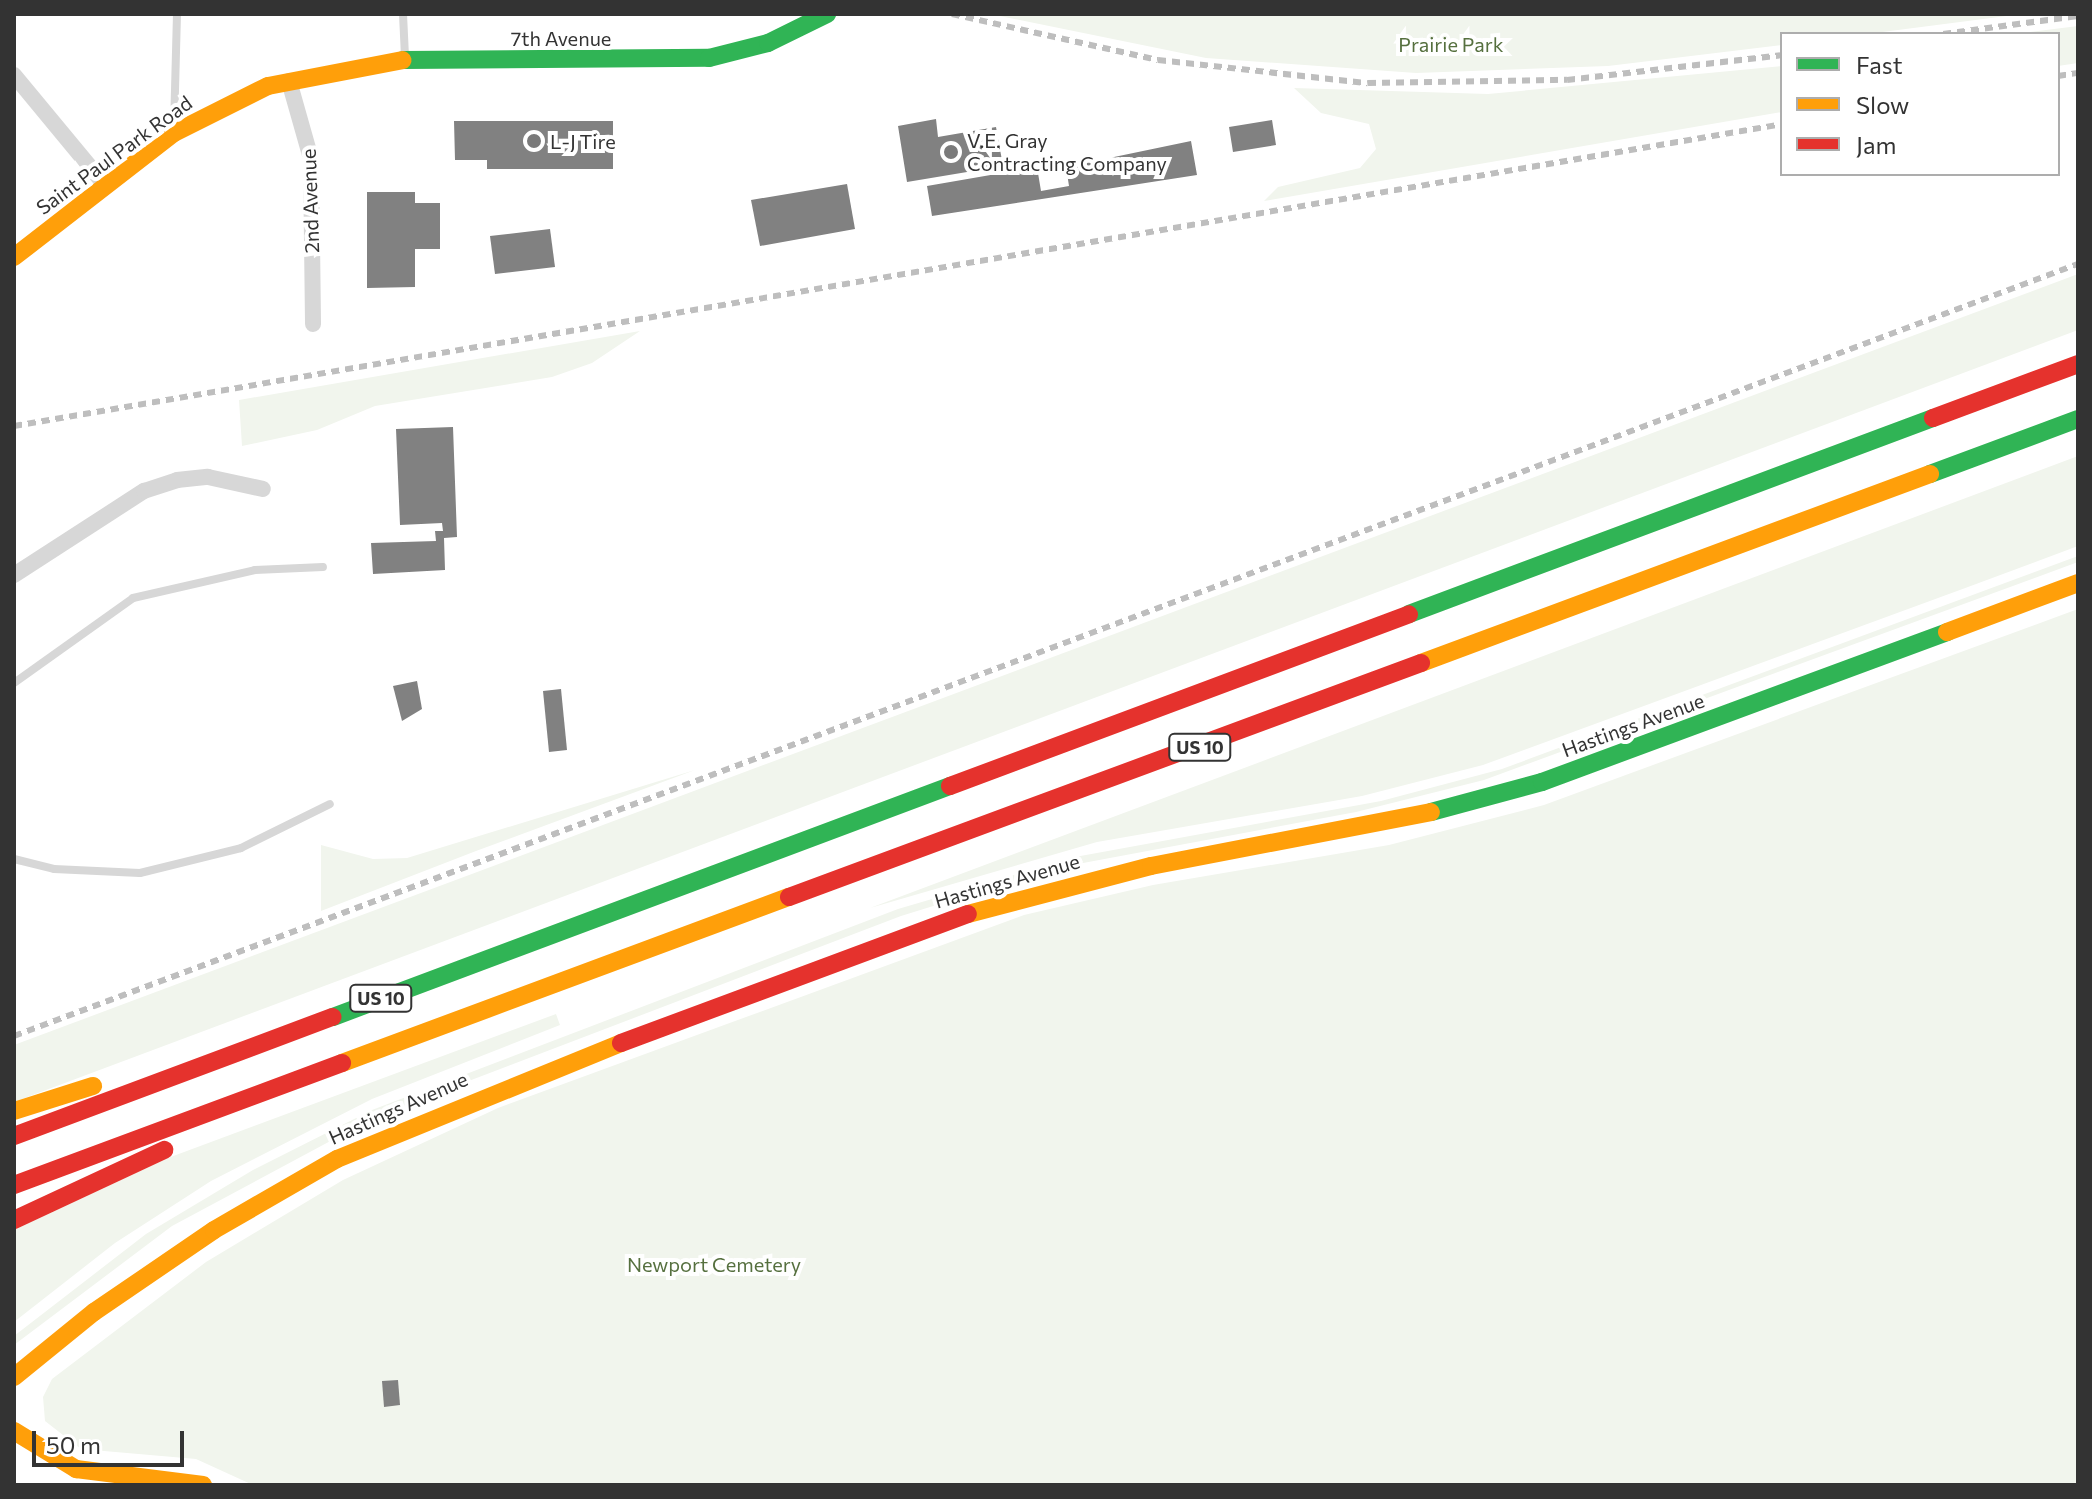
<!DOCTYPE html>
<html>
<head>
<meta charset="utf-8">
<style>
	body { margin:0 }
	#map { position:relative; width:2092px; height:1499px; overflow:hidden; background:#fff; font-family:Commissioner,sans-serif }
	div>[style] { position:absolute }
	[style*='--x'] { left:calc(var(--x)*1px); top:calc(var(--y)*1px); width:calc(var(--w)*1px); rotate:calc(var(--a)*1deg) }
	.green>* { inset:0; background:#f1f5ed }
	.building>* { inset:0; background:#818181 }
	.lane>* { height:8px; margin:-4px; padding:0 4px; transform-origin:4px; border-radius:4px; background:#d7d7d7 }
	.street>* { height:16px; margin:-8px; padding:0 8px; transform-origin:8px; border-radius:8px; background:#d7d7d7 }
	.fast>* { height:18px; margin:-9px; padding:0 9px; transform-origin:9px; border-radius:9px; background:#30b455 }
	.slow>* { height:18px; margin:-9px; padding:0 9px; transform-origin:9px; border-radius:9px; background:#ff9f0a }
	.jam>* { height:18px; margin:-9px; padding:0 9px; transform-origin:9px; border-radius:9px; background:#e5322d }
	.rail>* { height:6px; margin-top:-3px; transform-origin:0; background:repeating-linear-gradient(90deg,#bebebe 0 8px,transparent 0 14px) }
	.dots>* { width:22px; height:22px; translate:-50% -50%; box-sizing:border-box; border:4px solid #fff; border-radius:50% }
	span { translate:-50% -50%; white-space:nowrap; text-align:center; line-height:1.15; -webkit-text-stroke:8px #fff; paint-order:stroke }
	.shield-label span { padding:2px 6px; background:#fff; border:2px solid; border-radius:6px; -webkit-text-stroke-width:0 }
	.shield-label { font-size:18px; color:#333; font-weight:700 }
	.street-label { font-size:20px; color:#333 }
	.park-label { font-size:20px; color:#56703f }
	.poi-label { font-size:20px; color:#333 }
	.left { translate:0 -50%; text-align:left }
	.frame { position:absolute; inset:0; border:16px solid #333; pointer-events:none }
	.legend { position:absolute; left:1780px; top:32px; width:280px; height:144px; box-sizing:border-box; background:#fff; border:2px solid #adadad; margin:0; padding:10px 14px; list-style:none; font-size:24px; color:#333 }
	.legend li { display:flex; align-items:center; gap:16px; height:40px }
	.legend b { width:40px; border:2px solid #adadad }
	.scale { position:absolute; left:32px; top:1431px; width:152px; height:36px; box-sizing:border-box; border:4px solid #333; border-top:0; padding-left:10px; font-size:24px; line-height:28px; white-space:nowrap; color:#333; -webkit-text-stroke:6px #fff; paint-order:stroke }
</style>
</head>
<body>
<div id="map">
	<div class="green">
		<div style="clip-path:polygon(990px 14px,2022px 14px,1867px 34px,1782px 34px,1782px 45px,1608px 66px,1416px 73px,1206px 58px)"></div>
		<div style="clip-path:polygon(2078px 26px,2078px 63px,2058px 66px,2058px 34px,2015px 34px)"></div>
		<div style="clip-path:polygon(1782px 66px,1782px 112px,1264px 201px,1278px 187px,1360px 168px,1376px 149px,1369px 124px,1321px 113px,1294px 88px,1488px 94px)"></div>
		<div style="clip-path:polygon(2078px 274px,2078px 330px,14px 1102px,14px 1045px)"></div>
		<div style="clip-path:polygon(640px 331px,592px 363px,552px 377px,375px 406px,317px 430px,242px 446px,239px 400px)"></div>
		<div style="clip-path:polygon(2078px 456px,2078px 546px,1968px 587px,1483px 765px,1362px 796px,1097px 842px,870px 908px)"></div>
		<div style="clip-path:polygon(2078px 556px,2078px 562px,1484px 780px,1356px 812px,1067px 866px,1065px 860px,1075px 857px,1381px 801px,1502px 769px)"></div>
		<div style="clip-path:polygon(2078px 609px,2078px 1485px,253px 1485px,196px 1459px,81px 1449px,45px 1421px,43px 1397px,52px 1379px,206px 1262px,343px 1180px,498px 1108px,1024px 915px,1153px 885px,1389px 845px,1544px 805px)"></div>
		<div style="clip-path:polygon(695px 770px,476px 851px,321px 911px,321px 845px,373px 859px,407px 858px)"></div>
		<div style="clip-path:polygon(1055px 863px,1056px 868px,901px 916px,377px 1116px,172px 1226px,14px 1345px,14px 1336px,146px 1234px,253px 1170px,372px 1110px,898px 909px)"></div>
		<div style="clip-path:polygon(556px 1014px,560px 1025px,372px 1099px,211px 1181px,115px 1243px,14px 1322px,14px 1230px,168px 1158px)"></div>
	</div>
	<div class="building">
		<div style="clip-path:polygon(936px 119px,938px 137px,996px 127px,1003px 166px,907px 182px,898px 126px)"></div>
		<div style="clip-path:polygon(1272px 120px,1276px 145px,1233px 152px,1229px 127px)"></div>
		<div style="clip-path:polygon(454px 121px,613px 121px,613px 169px,487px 169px,487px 160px,455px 160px)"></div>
		<div style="clip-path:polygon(1191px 141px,1197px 175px,932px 216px,927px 186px,1037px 167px,1041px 191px,1069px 186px,1066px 167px)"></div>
		<div style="clip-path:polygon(847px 184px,855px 229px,760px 246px,751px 200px)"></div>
		<div style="clip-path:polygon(367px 192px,415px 192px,415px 203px,440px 203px,440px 249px,415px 249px,415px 287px,367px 288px)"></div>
		<div style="clip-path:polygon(550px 229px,555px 267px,495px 274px,490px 236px)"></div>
		<div style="clip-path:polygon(453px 427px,457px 537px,444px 538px,445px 570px,373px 574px,371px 543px,436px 541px,435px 531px,443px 531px,442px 523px,400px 525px,396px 429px)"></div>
		<div style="clip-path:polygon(417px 681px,422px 709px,402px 721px,393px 686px)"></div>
		<div style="clip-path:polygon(561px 689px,567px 750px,549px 752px,543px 691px)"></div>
		<div style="clip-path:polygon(398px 1380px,400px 1405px,384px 1407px,382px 1381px)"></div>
	</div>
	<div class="lane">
		<div style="--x:403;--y:14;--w:43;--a:87.3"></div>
		<div style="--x:174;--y:128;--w:114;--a:-88.5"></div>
		<div style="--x:14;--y:683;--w:146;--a:-35.5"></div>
		<div style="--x:133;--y:598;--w:125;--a:-12.9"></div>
		<div style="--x:255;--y:570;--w:68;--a:-2.5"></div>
		<div style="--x:14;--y:859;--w:41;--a:14"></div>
		<div style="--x:54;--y:869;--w:86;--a:2.7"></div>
		<div style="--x:140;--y:873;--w:104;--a:-13.9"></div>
		<div style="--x:241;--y:848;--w:99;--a:-26.3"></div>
	</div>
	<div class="street">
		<div style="--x:14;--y:75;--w:143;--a:50.4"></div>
		<div style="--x:289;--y:81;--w:81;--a:74.2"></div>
		<div style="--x:311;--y:159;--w:165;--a:89.3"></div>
		<div style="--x:14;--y:575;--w:155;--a:-32.9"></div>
		<div style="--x:144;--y:491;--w:35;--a:-18"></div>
		<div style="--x:177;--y:480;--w:31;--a:-6"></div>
		<div style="--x:208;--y:477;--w:56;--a:12.3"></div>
	</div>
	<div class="fast">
		<div style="--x:403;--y:60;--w:306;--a:-0.4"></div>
		<div style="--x:709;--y:58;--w:61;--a:-14.3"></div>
		<div style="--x:768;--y:43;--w:66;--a:-26.2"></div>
		<div style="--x:1930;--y:474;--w:158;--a:-20.4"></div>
		<div style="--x:1409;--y:614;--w:559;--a:-20.51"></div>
		<div style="--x:1431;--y:812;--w:115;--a:-15.1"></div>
		<div style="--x:1542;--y:782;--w:432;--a:-20.3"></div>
		<div style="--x:333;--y:1017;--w:659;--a:-20.53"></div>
	</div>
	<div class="slow">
		<div style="--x:14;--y:257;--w:202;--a:-37.8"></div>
		<div style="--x:174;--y:133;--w:105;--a:-26.6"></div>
		<div style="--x:268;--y:86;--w:137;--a:-10.9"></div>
		<div style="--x:1947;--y:632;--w:140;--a:-20.5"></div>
		<div style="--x:1421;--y:663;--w:543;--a:-20.37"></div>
		<div style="--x:968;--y:914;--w:189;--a:-14.7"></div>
		<div style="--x:1151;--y:866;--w:285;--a:-10.9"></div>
		<div style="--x:342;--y:1063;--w:477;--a:-20.4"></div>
		<div style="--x:14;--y:1111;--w:83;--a:-17.6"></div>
		<div style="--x:14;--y:1377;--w:103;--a:-39.1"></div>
		<div style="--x:94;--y:1312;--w:145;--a:-34.3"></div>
		<div style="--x:214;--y:1230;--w:142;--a:-30"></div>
		<div style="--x:337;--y:1159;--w:307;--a:-22.2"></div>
		<div style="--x:14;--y:1431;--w:73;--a:31.5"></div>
		<div style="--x:76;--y:1469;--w:128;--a:7.2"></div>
	</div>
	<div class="jam">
		<div style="--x:1933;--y:418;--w:155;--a:-20.4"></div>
		<div style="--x:950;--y:786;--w:490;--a:-20.5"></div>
		<div style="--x:789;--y:897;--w:674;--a:-20.32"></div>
		<div style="--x:621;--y:1043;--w:370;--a:-20.4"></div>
		<div style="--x:14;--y:1136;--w:340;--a:-20.5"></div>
		<div style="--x:14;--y:1185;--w:350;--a:-20.4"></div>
		<div style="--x:14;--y:1220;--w:166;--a:-25"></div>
	</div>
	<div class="rail">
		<div style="--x:952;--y:14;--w:211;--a:12.6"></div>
		<div style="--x:1158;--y:60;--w:211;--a:6.3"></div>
		<div style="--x:1368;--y:83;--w:199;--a:-0.9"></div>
		<div style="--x:1567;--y:80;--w:216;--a:-6.6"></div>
		<div style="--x:1943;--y:34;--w:136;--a:-7.6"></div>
		<div style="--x:2058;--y:76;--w:20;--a:-9"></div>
		<div style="--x:14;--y:426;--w:1794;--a:-9.69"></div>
		<div style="--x:14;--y:1036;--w:2204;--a:-20.51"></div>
	</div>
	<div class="dots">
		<div style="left:534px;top:141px;background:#7a7a7a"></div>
		<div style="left:951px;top:152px;background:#7a7a7a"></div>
	</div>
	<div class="shield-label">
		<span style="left:1200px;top:747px">US 10</span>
		<span style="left:381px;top:998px">US 10</span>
	</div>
	<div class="street-label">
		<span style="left:561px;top:38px">7th Avenue</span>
		<span style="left:114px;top:155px;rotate:-36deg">Saint Paul Park Road</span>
		<span style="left:310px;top:201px;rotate:-92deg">2nd Avenue</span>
		<span style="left:1633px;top:725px;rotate:-20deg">Hastings Avenue</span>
		<span style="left:1007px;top:881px;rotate:-16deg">Hastings Avenue</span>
		<span style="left:398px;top:1108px;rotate:-24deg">Hastings Avenue</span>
	</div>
	<div class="park-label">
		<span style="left:1451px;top:44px">Prairie Park</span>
		<span style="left:714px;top:1264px">Newport Cemetery</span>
	</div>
	<div class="poi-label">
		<span class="left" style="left:967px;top:152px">V.E. Gray<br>Contracting Company</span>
		<span class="left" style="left:550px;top:141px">L-J Tire</span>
	</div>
	<div class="frame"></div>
	<ul class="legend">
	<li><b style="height:10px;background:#30b455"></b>Fast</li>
	<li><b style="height:10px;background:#ff9f0a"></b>Slow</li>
	<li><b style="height:10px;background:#e5322d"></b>Jam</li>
	</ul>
	<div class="scale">50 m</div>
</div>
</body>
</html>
